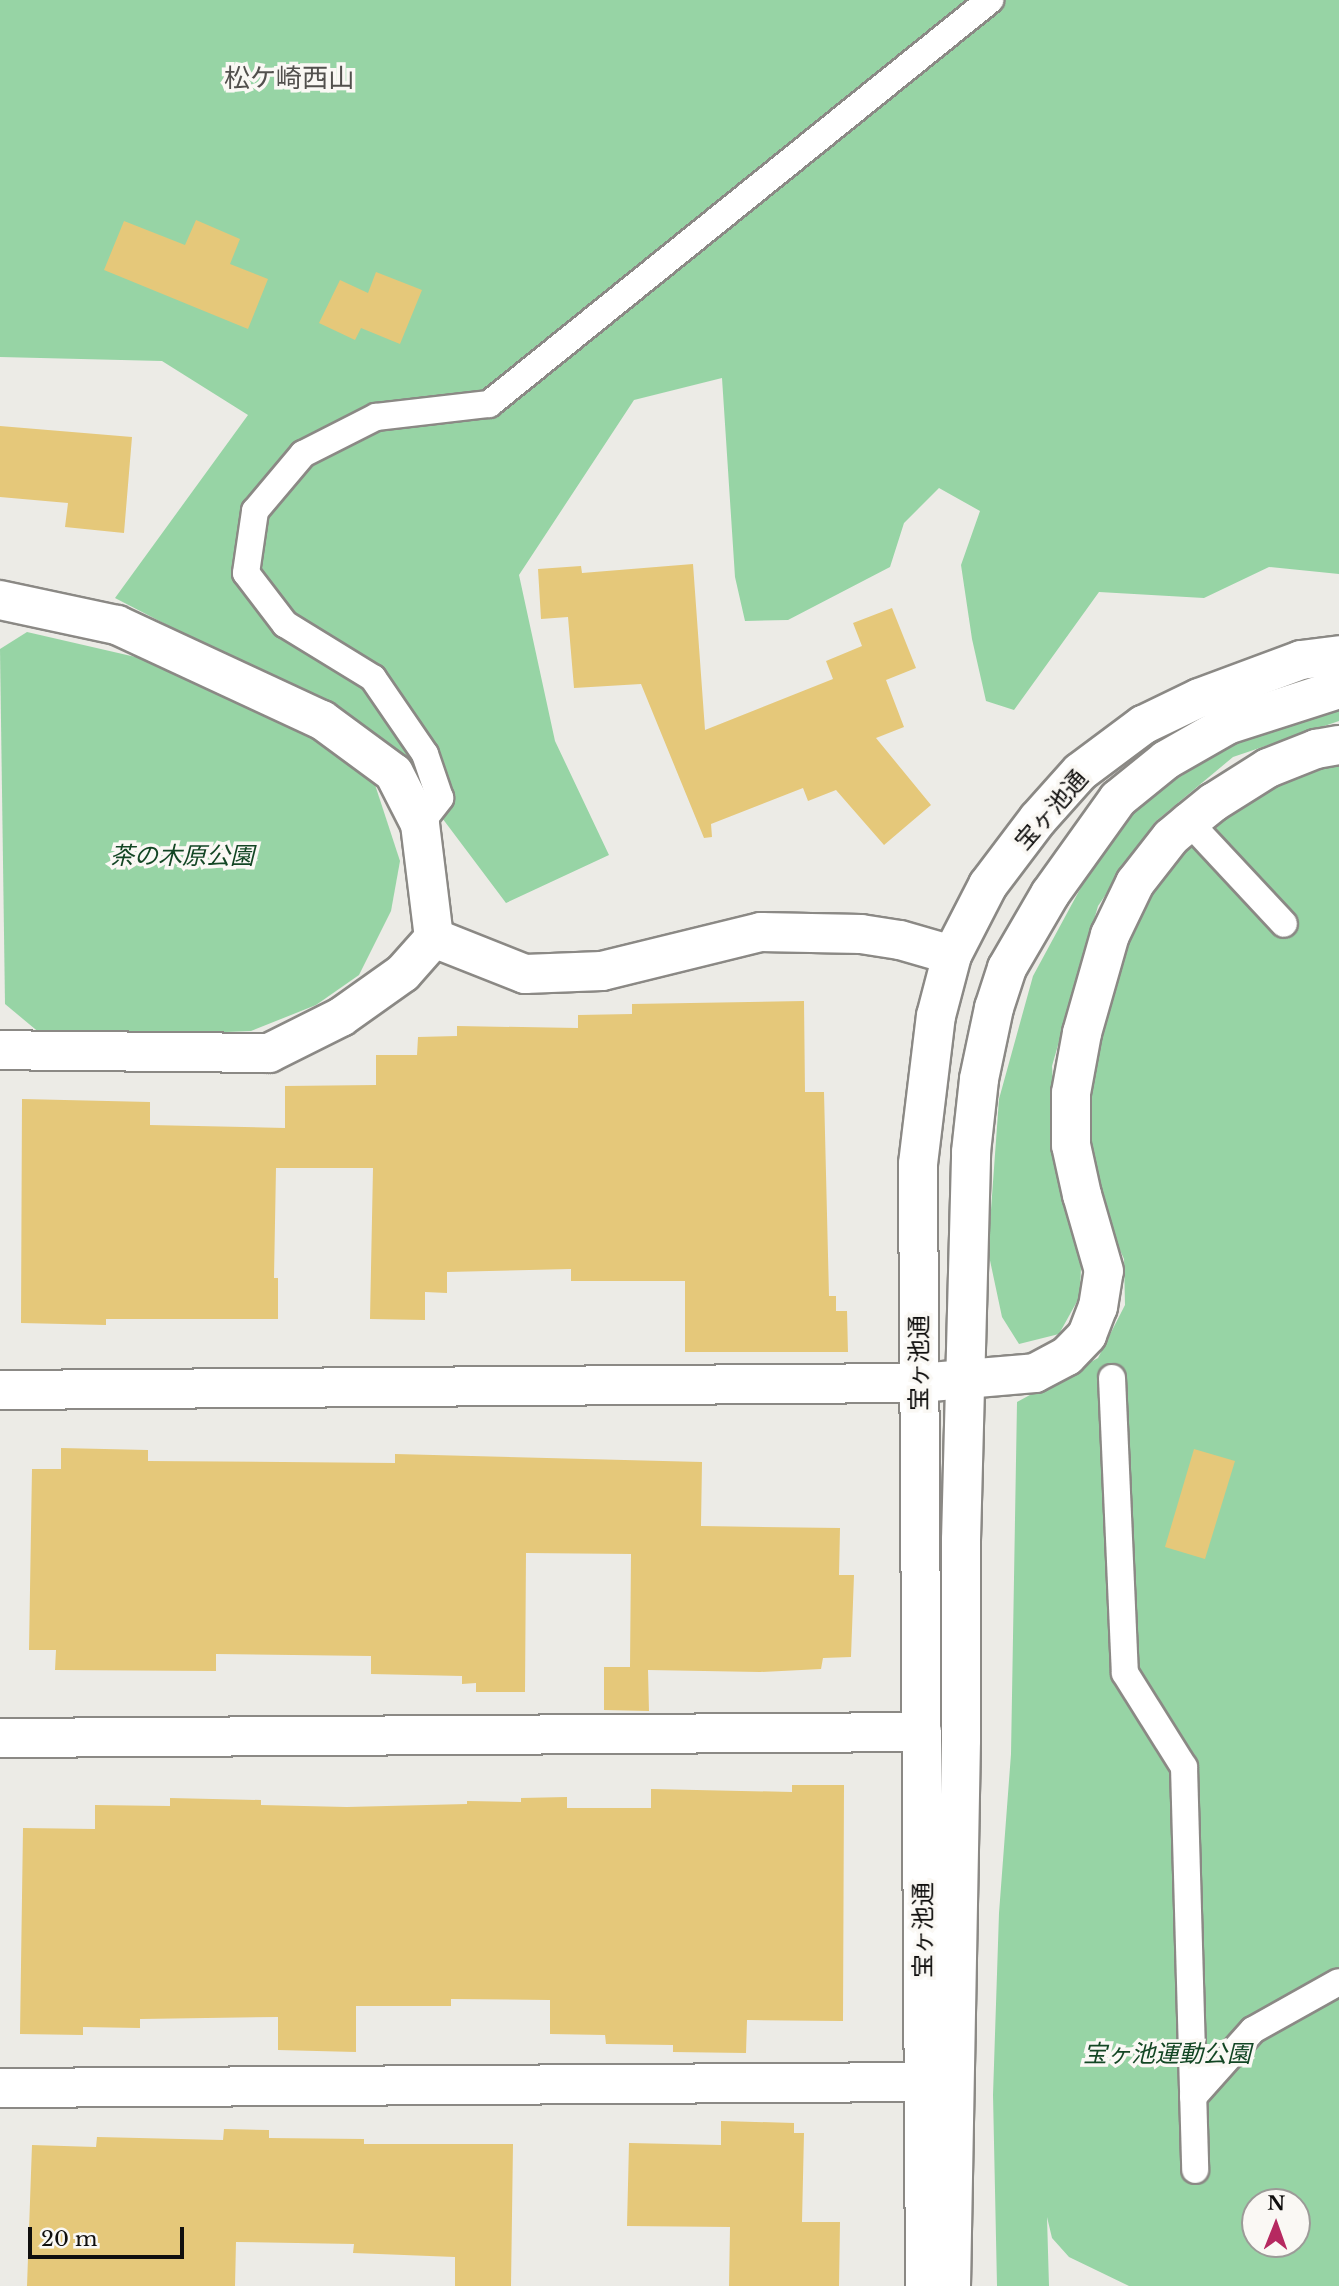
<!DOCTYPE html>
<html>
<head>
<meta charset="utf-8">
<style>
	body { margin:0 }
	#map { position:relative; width:1339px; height:2286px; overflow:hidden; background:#ecebe6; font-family:"Libre Baskerville","Noto Sans JP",serif }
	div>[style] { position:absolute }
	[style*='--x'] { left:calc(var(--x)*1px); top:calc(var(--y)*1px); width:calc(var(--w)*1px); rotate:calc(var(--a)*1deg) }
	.green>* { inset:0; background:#97d4a5 }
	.building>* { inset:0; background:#e5c87a }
	.roads { filter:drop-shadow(2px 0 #8b8985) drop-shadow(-2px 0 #8b8985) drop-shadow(0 2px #8b8985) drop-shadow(0 -2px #8b8985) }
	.lane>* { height:26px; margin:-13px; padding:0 13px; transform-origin:13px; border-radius:13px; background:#fff }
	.street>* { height:38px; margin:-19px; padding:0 19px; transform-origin:19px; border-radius:19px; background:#fff }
	.secondary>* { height:38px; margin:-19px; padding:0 19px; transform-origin:19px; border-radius:19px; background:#fff }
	span { translate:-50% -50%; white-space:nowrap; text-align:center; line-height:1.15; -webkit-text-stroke:7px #faf8f4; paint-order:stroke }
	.street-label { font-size:24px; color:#100f0e }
	.park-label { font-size:24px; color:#134624; font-style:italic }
	.neighbourhood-label { font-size:26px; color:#52504d }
	.north { position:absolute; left:1241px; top:2188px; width:70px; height:70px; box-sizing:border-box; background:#faf8f4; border:2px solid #9c9b98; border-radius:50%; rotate:1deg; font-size:19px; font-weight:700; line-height:28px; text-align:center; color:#100f0e }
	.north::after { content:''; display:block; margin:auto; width:24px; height:32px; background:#b62960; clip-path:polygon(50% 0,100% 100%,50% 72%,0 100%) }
	.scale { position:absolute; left:28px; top:2227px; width:156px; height:32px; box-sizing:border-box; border:4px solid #100f0e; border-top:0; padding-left:9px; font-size:21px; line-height:24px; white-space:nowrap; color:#100f0e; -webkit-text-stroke:5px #faf8f4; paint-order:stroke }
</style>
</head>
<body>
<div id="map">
	<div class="green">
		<div style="clip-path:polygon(0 0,1339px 0,1339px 574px,1269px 567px,1204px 598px,1099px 592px,1014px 710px,986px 701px,972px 639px,961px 565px,980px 511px,939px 488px,904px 523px,890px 567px,788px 620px,745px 621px,735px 577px,722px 378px,634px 400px,519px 575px,555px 741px,609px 855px,506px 903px,388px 746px,287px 687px,115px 598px,248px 415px,162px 361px,0 357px)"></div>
		<div style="clip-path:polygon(27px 632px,166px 664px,363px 748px,400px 861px,391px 911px,359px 975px,316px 1005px,251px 1031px,47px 1039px,5px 1004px,0 649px)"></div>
		<div style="clip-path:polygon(1339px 704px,1339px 721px,1233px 757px,1155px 822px,1098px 906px,1052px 1066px,1057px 1148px,1081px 1266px,1080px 1296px,1059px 1334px,1019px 1344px,1002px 1317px,988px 1251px,999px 1099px,1033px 976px,1092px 867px,1143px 801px,1252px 730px)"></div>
		<div style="clip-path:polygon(evenodd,1339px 756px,1339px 2286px,1129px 2286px,1069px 2257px,1052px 2238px,1047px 2217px,1049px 2286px,997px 2286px,993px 2095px,999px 1913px,1011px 1754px,1017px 1402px,1098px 1358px,1125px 1305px,1124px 1259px,1104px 1215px,1084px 1121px,1096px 1005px,1162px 862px,1237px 796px,1339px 756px,1255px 2202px,1297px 2202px,1297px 2244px,1255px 2244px,1255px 2202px)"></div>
	</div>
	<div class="building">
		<div style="clip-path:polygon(196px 220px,240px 239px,230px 264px,268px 279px,248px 329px,104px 270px,124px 221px,185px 245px)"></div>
		<div style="clip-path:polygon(376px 272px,422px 290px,400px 344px,361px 328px,355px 340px,319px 323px,340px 280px,368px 293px)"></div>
		<div style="clip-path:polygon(0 426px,132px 437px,124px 533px,65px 527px,68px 503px,0 497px)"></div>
		<div style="clip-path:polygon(693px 564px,705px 730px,833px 679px,826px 661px,862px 646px,853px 623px,892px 608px,916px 668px,886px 680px,904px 727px,876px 738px,931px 805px,884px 845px,836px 790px,808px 801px,803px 788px,711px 824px,712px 837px,704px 838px,641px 684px,574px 688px,568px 617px,541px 619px,538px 569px,581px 566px,582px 573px)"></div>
		<div style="clip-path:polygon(804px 1001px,805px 1092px,824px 1092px,829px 1296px,836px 1296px,836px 1311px,847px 1311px,848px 1352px,685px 1352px,685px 1281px,571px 1281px,571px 1269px,447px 1272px,447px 1293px,425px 1292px,425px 1320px,370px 1319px,373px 1168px,276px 1168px,274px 1278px,278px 1278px,278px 1319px,106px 1319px,106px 1325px,21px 1323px,22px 1099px,150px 1102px,150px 1125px,285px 1128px,285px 1086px,376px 1085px,376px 1055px,417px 1055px,418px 1037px,457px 1036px,457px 1026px,578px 1028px,578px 1015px,632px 1014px,632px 1004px)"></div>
		<div style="clip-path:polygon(61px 1448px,148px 1450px,148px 1461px,395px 1463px,395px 1454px,702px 1462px,701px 1526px,840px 1528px,839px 1575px,854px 1575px,851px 1657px,823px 1658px,821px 1669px,760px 1672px,648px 1670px,649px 1711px,604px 1710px,604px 1667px,630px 1667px,631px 1554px,526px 1553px,525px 1692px,476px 1692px,476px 1683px,462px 1684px,462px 1676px,371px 1674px,371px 1656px,216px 1654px,216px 1671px,55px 1670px,56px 1650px,29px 1650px,32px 1469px,61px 1469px)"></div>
		<div style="clip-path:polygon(1194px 1449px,1235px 1461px,1205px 1559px,1165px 1547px)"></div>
		<div style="clip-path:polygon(792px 1785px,844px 1785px,843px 2021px,747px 2020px,746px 2053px,673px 2052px,673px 2045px,606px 2044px,605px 2035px,550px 2034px,550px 2000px,451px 1999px,451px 2006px,356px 2006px,356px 2052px,278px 2050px,278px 2017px,140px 2019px,140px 2028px,83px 2027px,83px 2035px,20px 2034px,23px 1828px,95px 1829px,95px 1805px,170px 1806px,170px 1798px,261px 1800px,261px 1805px,347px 1807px,467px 1804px,467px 1801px,521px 1802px,521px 1798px,567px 1797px,567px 1808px,651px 1808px,651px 1789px,792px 1792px)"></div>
		<div style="clip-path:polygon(721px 2121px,794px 2123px,794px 2133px,804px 2133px,802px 2222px,840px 2222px,839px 2286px,729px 2286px,730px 2227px,627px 2226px,629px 2143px,721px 2145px)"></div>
		<div style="clip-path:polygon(224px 2129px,269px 2130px,269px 2138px,364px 2139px,364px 2144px,513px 2144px,511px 2286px,455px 2286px,455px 2257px,353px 2253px,354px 2244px,236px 2242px,235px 2286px,27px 2286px,32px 2145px,96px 2147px,97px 2137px,223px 2140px)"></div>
	</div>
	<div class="roads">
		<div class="lane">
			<div style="--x:1189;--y:822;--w:139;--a:47"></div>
			<div style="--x:420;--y:824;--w:33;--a:-52"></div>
			<div style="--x:440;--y:798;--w:46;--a:-108.8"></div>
			<div style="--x:425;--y:754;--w:92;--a:-124.4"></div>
			<div style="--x:373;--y:678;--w:103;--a:-148.5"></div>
			<div style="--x:285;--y:624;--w:64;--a:-127.4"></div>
			<div style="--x:246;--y:573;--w:63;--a:-81.7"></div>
			<div style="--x:255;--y:511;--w:75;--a:-49.9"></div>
			<div style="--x:303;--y:454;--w:82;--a:-26.9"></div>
			<div style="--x:376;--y:417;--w:114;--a:-6.6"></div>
			<div style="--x:489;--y:404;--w:644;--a:-38.88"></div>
			<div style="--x:1112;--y:1378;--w:295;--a:87.5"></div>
			<div style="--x:1125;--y:1673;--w:111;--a:57.9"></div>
			<div style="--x:1184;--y:1767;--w:403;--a:88.4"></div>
			<div style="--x:1193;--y:2097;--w:90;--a:-48.2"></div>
			<div style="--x:1253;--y:2030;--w:98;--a:-29.2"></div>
		</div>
		<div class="street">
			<div style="--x:0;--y:600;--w:120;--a:12.1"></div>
			<div style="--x:117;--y:625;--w:226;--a:24.9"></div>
			<div style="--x:322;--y:720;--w:89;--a:36.4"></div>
			<div style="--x:394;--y:773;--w:57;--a:63"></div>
			<div style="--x:420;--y:824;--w:115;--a:83"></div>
			<div style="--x:434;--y:938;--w:47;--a:131.5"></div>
			<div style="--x:403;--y:973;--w:76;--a:144.6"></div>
			<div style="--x:341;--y:1017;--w:80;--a:153.4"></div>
			<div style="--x:269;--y:1053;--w:269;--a:-179.4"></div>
			<div style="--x:434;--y:938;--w:98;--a:21.6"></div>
			<div style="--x:525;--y:974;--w:77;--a:-2.2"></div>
			<div style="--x:602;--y:971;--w:164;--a:-13.8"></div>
			<div style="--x:761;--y:932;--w:100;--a:1.1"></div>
			<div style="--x:861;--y:934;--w:39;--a:9"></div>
			<div style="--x:900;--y:940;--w:54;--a:16.1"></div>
			<div style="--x:919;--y:1383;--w:116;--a:-4.9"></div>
			<div style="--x:1035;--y:1373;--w:36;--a:-28"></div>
			<div style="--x:1067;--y:1356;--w:29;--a:-46"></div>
			<div style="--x:1087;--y:1335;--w:30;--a:-69"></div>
			<div style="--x:1098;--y:1307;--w:36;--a:-81"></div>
			<div style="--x:1104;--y:1271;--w:79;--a:-106.1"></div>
			<div style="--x:1082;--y:1195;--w:51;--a:-102.4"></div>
			<div style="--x:1071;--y:1145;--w:52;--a:-90"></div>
			<div style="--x:1071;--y:1093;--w:61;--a:-79.6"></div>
			<div style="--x:1082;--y:1033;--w:102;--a:-74.1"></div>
			<div style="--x:1110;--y:935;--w:58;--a:-64.3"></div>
			<div style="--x:1135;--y:883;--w:58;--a:-52"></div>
			<div style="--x:1171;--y:837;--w:23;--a:-40"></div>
			<div style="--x:1189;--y:822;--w:32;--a:-39"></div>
			<div style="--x:1214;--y:802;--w:64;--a:-32.2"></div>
			<div style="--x:1268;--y:768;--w:52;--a:-21.6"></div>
			<div style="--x:1316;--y:749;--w:23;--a:-10"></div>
			<div style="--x:0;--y:1738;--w:922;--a:-0.37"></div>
			<div style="--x:0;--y:2088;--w:923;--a:-0.37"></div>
		</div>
		<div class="secondary">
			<div style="--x:0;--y:1390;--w:919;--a:-0.44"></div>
			<div style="--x:925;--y:2286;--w:1122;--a:-90.36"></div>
			<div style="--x:918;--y:1164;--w:149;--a:-83.1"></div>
			<div style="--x:936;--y:1016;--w:63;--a:-75.3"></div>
			<div style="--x:952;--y:955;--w:79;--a:-62.8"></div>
			<div style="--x:988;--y:885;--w:83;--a:-52.9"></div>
			<div style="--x:1038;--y:819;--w:63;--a:-48.2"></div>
			<div style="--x:1080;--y:772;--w:79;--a:-36.7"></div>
			<div style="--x:1143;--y:725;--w:62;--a:-25.7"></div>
			<div style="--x:1199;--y:698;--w:109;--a:-20.4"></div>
			<div style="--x:1301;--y:660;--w:38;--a:-7"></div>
			<div style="--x:951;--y:2286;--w:546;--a:-88.95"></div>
			<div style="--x:961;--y:1740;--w:200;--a:-90"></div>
			<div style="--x:961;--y:1540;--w:388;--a:-88.5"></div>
			<div style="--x:971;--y:1152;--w:73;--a:-83.7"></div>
			<div style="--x:979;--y:1079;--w:73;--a:-78.1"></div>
			<div style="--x:994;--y:1008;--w:42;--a:-72"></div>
			<div style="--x:1007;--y:968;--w:86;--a:-59.8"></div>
			<div style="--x:1050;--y:894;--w:117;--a:-54.4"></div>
			<div style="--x:1118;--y:799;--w:62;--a:-39.1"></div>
			<div style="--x:1166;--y:760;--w:70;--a:-29.8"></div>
			<div style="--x:1227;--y:725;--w:118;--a:-17.8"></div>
		</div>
	</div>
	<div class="street-label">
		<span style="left:1051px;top:810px;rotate:-49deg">宝ヶ池通</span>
		<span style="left:919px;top:1363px;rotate:-90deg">宝ヶ池通</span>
		<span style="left:923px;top:1930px;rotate:-90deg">宝ヶ池通</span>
	</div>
	<div class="park-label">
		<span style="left:182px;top:856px">茶の木原公園</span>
		<span style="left:1167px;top:2054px">宝ヶ池運動公園</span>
	</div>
	<div class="neighbourhood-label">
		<span style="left:289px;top:79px">松ケ崎西山</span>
	</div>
	<div class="north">N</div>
	<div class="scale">20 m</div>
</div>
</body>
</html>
